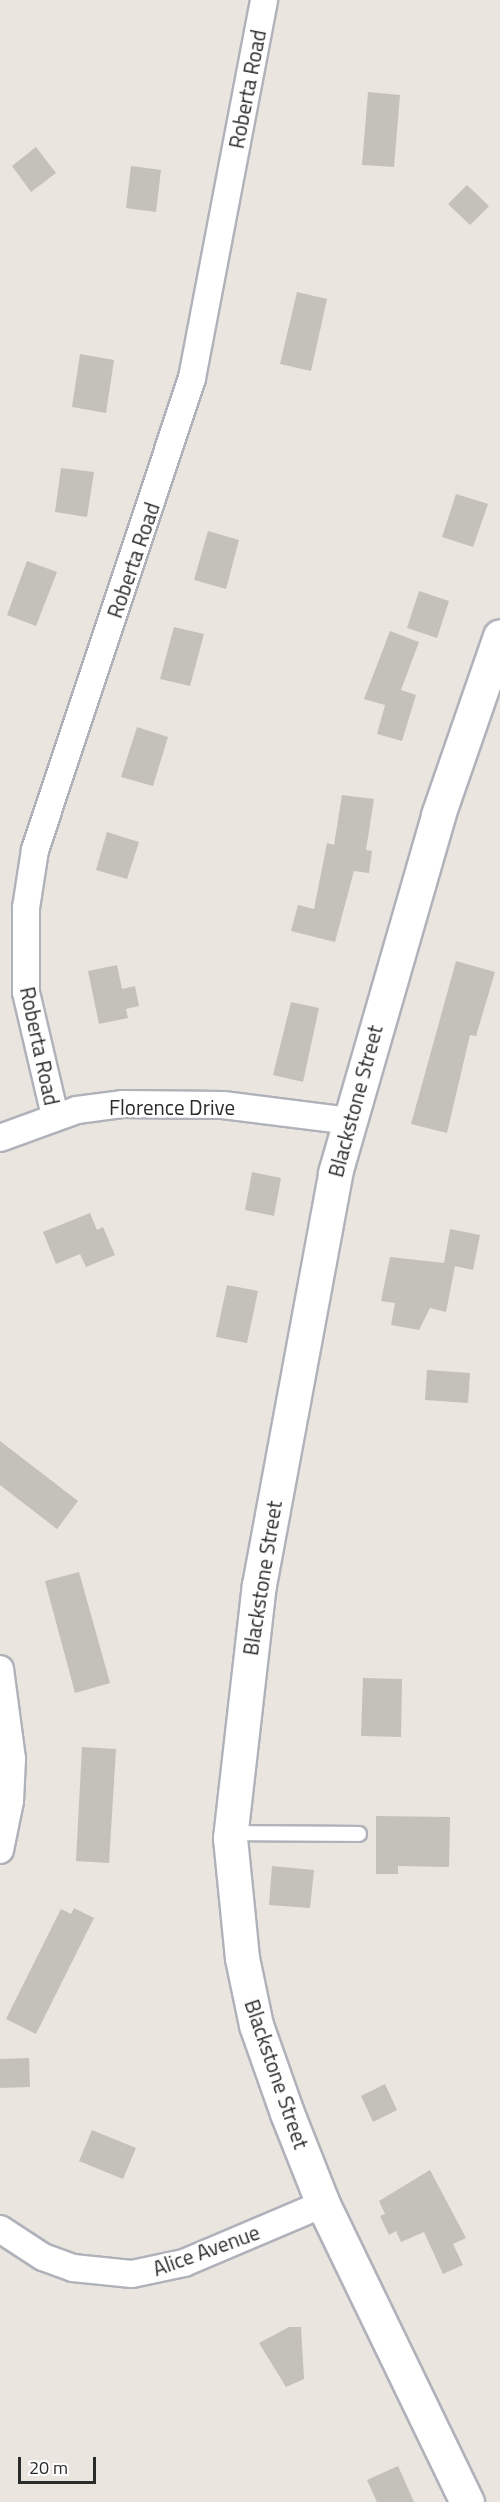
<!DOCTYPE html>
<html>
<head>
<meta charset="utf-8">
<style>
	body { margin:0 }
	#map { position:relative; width:500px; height:2502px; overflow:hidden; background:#ebe5df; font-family:"Titillium Web",sans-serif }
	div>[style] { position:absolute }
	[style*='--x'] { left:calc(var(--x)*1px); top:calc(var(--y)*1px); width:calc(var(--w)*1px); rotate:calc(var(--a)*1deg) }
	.building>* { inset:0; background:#c4c0ba }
	.roads { filter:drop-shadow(2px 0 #b0b2ba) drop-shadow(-2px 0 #b0b2ba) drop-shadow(0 2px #b0b2ba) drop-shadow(0 -2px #b0b2ba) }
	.lane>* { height:14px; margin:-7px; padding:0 7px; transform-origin:7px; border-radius:7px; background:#fff }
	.street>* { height:26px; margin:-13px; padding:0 13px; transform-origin:13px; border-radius:13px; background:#fff }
	.secondary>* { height:33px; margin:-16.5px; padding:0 16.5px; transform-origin:16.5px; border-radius:16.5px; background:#fff }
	span { translate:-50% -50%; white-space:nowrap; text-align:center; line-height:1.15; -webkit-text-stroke:5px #fff; paint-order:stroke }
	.street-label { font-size:21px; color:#2b2b2b }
	.scale { position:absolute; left:18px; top:2457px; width:78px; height:27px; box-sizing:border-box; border:3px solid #2b2b2b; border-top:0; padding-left:8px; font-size:18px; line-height:21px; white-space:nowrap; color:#2b2b2b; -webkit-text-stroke:4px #fff; paint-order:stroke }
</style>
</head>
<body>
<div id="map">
	<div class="building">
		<div style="clip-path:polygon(368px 92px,400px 95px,394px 167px,362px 165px)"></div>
		<div style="clip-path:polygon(36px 147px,56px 173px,31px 192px,12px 166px)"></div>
		<div style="clip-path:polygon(131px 166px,161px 170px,156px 212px,126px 208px)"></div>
		<div style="clip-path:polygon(467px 185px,489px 206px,470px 225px,448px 204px)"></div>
		<div style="clip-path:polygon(297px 292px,327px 299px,311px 371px,280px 364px)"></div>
		<div style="clip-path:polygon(80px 354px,114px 360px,106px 413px,72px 407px)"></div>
		<div style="clip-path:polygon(61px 468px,94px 472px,87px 517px,55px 512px)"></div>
		<div style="clip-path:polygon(456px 494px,488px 504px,473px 547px,442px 537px)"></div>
		<div style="clip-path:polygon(208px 531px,239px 540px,226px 589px,194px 580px)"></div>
		<div style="clip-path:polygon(27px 561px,57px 572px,36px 626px,7px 615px)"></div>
		<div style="clip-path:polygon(419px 591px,449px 601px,437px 638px,407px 628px)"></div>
		<div style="clip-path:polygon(174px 627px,204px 634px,190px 686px,160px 679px)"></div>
		<div style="clip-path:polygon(390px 631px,419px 642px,401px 690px,416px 695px,402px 741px,377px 734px,385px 705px,364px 699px)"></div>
		<div style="clip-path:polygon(137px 727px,168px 737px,153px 786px,121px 777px)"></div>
		<div style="clip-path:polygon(342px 795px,374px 799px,366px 850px,372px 851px,369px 873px,354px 871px,335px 942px,291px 931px,298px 905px,314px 909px,327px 843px,334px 845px)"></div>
		<div style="clip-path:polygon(107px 832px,139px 842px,127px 879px,96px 870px)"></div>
		<div style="clip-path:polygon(456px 961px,495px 972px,476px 1036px,470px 1035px,447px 1133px,411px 1124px)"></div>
		<div style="clip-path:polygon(117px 965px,122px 989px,135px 986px,139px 1006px,126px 1009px,128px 1018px,99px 1024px,88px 971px)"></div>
		<div style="clip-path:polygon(291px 1002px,319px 1008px,303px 1082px,273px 1075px)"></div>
		<div style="clip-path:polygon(252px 1172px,281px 1178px,274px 1216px,245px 1210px)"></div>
		<div style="clip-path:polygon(90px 1213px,97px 1230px,103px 1227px,115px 1255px,86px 1267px,80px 1254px,56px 1264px,43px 1232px)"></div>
		<div style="clip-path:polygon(450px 1229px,480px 1235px,473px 1270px,455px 1266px,446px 1312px,430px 1308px,419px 1330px,391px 1325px,395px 1303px,381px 1301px,390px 1257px,444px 1263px)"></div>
		<div style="clip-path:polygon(227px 1285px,258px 1291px,247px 1343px,216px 1337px)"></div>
		<div style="clip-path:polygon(427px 1370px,470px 1373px,468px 1403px,425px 1400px)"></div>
		<div style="clip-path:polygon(0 1441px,78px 1501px,57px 1529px,0 1485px)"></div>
		<div style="clip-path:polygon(79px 1572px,110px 1683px,75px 1693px,45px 1581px)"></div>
		<div style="clip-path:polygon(363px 1678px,402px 1679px,401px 1737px,361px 1736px)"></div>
		<div style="clip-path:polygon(82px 1747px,116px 1749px,109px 1863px,76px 1861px)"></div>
		<div style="clip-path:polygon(376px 1816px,450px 1817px,449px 1867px,398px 1866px,398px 1874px,376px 1874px)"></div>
		<div style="clip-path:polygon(272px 1866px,314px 1870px,310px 1908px,269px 1905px)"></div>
		<div style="clip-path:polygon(74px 1908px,94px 1918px,36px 2034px,6px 2019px,61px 1909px,71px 1914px)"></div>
		<div style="clip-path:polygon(29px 2058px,30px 2087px,0 2088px,0 2059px)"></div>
		<div style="clip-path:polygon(385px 2084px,397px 2110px,373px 2122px,361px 2096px)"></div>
		<div style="clip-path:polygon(92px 2130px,136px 2148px,123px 2179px,79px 2161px)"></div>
		<div style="clip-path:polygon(430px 2170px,466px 2238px,453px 2244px,463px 2265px,443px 2274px,424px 2232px,401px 2242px,396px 2231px,389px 2235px,380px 2216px,385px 2214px,379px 2201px)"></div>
		<div style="clip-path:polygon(289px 2327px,301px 2327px,304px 2379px,286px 2387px,259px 2343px)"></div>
		<div style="clip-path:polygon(398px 2466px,414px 2502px,377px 2502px,367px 2480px)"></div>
	</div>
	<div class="roads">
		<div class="lane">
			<div style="--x:230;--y:1833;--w:129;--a:0.4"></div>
		</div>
		<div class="street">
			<div style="--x:55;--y:1116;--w:127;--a:-103.2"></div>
			<div style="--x:26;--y:992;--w:84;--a:-90"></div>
			<div style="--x:26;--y:908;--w:59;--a:-81.2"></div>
			<div style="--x:35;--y:850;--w:497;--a:-71.6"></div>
			<div style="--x:192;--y:378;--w:385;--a:-79.2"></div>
			<div style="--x:0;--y:1138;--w:82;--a:-20"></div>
			<div style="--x:77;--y:1110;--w:45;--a:-7.6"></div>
			<div style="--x:122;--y:1104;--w:101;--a:0.6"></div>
			<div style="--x:223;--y:1105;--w:127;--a:7.2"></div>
			<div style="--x:0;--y:1669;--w:91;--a:82.4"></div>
			<div style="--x:12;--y:1759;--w:42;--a:92.7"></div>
			<div style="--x:10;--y:1801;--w:50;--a:101.5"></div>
			<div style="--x:0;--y:2229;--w:51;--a:33.1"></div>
			<div style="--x:43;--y:2257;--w:32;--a:20"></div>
			<div style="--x:73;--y:2268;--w:59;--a:5.8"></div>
			<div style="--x:132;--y:2274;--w:53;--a:-11.9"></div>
			<div style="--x:184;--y:2263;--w:151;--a:-23"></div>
		</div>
		<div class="secondary">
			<div style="--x:467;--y:2502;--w:331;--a:-115.8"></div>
			<div style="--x:323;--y:2204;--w:98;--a:-111.6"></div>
			<div style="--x:287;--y:2113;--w:93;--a:-109.4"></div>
			<div style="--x:256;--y:2025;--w:68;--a:-101.8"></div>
			<div style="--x:242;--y:1958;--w:121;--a:-95.7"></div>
			<div style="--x:230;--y:1838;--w:255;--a:-83.5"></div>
			<div style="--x:259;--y:1585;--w:419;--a:-79.5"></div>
			<div style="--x:335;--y:1173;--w:373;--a:-73.9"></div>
			<div style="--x:438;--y:815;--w:189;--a:-70.9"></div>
		</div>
	</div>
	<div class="street-label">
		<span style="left:247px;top:89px;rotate:-79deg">Roberta Road</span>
		<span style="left:133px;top:560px;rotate:-71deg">Roberta Road</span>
		<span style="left:40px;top:1046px;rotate:78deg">Roberta Road</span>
		<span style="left:355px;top:1101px;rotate:-75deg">Blackstone Street</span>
		<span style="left:172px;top:1107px">Florence Drive</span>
		<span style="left:262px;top:1578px;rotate:-81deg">Blackstone Street</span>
		<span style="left:277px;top:2074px;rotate:71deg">Blackstone Street</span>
		<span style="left:206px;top:2250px;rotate:-20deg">Alice Avenue</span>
	</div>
	<div class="scale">20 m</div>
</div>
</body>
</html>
